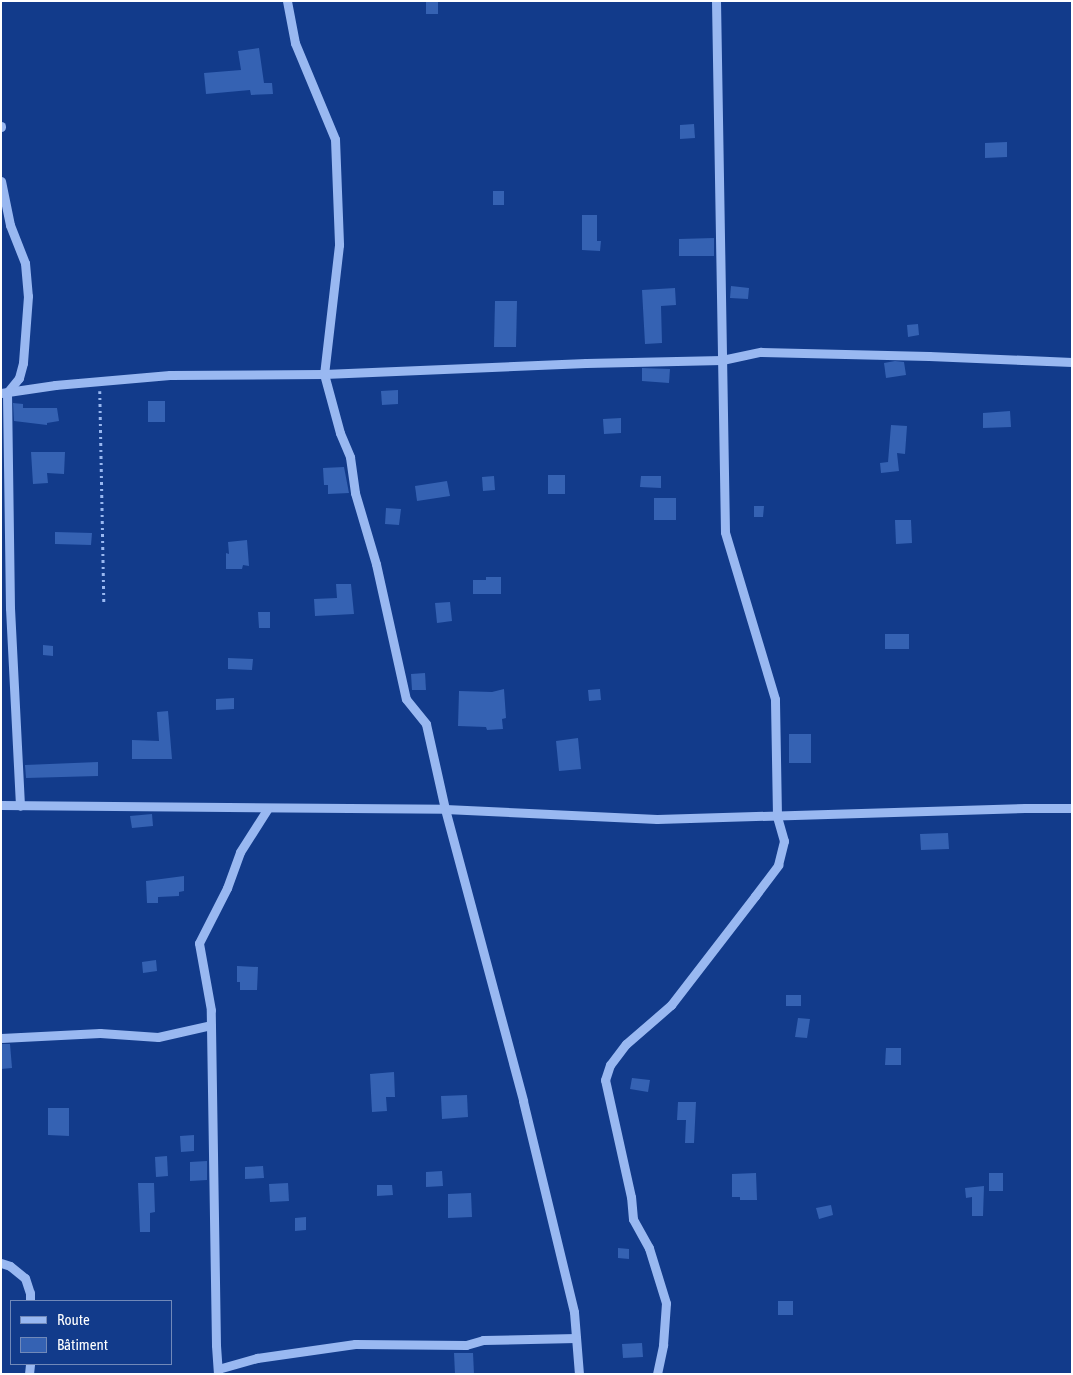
<!DOCTYPE html>
<html>
<head>
<meta charset="utf-8">
<style>
	body { margin:0 }
	#map { position:relative; width:1073px; height:1375px; overflow:hidden; background:#123b8b; font-family:"Asap Condensed",sans-serif }
	div>[style] { position:absolute }
	[style*='--x'] { left:calc(var(--x)*1px); top:calc(var(--y)*1px); width:calc(var(--w)*1px); rotate:calc(var(--a)*1deg) }
	.building>* { inset:0; background:#3562b3 }
	.path>* { height:2.5px; margin-top:-1.25px; transform-origin:0; background:repeating-linear-gradient(90deg,#99b8f1 0 2.5px,transparent 0 6.5px) }
	.minor>* { height:9px; margin:-4.5px; padding:0 4.5px; transform-origin:4.5px; border-radius:4.5px; background:#99b8f1 }
	span { translate:-50% -50%; white-space:nowrap; text-align:center; line-height:1.15; -webkit-text-stroke:4.5px #123b8b; paint-order:stroke }
	.frame { position:absolute; inset:0; border:2px solid #fff; pointer-events:none }
	.legend { position:absolute; left:10px; top:1300px; width:162px; height:65px; box-sizing:border-box; background:#123b8b; border:1px solid #7189b9; margin:0; padding:6px 9px; list-style:none; font-size:15px; color:#fff }
	.legend li { display:flex; align-items:center; gap:10px; height:25px }
	.legend b { width:25px; border:1px solid #7189b9 }
</style>
</head>
<body>
<div id="map">
	<div class="building">
		<div style="clip-path:polygon(426px 1px,438px 1px,438px 14px,426px 14px)"></div>
		<div style="clip-path:polygon(259px 48px,264px 83px,272px 83px,273px 94px,251px 95px,250px 90px,206px 94px,204px 73px,241px 70px,238px 51px)"></div>
		<div style="clip-path:polygon(694px 124px,695px 138px,680px 139px,680px 125px)"></div>
		<div style="clip-path:polygon(1007px 142px,1007px 157px,985px 158px,985px 143px)"></div>
		<div style="clip-path:polygon(493px 191px,504px 191px,504px 205px,493px 205px)"></div>
		<div style="clip-path:polygon(582px 215px,597px 215px,597px 241px,601px 241px,600px 251px,582px 250px)"></div>
		<div style="clip-path:polygon(714px 238px,714px 256px,679px 256px,679px 239px)"></div>
		<div style="clip-path:polygon(731px 286px,749px 288px,748px 299px,730px 298px)"></div>
		<div style="clip-path:polygon(675px 288px,676px 305px,661px 306px,662px 343px,645px 344px,642px 290px)"></div>
		<div style="clip-path:polygon(495px 301px,517px 301px,516px 347px,494px 347px)"></div>
		<div style="clip-path:polygon(918px 324px,919px 335px,908px 337px,907px 325px)"></div>
		<div style="clip-path:polygon(895px 361px,904px 362px,906px 375px,886px 378px,884px 363px)"></div>
		<div style="clip-path:polygon(642px 368px,670px 369px,669px 383px,642px 381px)"></div>
		<div style="clip-path:polygon(398px 390px,398px 404px,382px 405px,381px 391px)"></div>
		<div style="clip-path:polygon(148px 401px,165px 401px,165px 422px,148px 422px)"></div>
		<div style="clip-path:polygon(13px 403px,23px 404px,23px 408px,57px 408px,59px 421px,47px 423px,47px 425px,14px 421px)"></div>
		<div style="clip-path:polygon(1010px 411px,1011px 427px,983px 428px,983px 413px)"></div>
		<div style="clip-path:polygon(621px 418px,621px 433px,604px 434px,603px 419px)"></div>
		<div style="clip-path:polygon(891px 425px,907px 426px,905px 454px,897px 453px,899px 471px,881px 473px,880px 463px,888px 462px)"></div>
		<div style="clip-path:polygon(31px 452px,65px 452px,64px 474px,47px 473px,48px 483px,33px 484px)"></div>
		<div style="clip-path:polygon(344px 467px,349px 493px,328px 494px,328px 485px,324px 485px,323px 468px)"></div>
		<div style="clip-path:polygon(548px 475px,565px 475px,565px 494px,548px 494px)"></div>
		<div style="clip-path:polygon(494px 476px,495px 490px,483px 491px,482px 477px)"></div>
		<div style="clip-path:polygon(641px 476px,661px 476px,661px 488px,640px 487px)"></div>
		<div style="clip-path:polygon(447px 481px,450px 496px,417px 501px,415px 486px)"></div>
		<div style="clip-path:polygon(654px 498px,676px 498px,676px 520px,654px 520px)"></div>
		<div style="clip-path:polygon(754px 506px,764px 506px,763px 517px,754px 517px)"></div>
		<div style="clip-path:polygon(386px 508px,401px 509px,399px 525px,385px 524px)"></div>
		<div style="clip-path:polygon(895px 520px,911px 520px,912px 543px,896px 544px)"></div>
		<div style="clip-path:polygon(55px 532px,92px 533px,91px 545px,55px 544px)"></div>
		<div style="clip-path:polygon(247px 540px,249px 566px,243px 565px,242px 569px,226px 569px,226px 553px,229px 554px,228px 542px)"></div>
		<div style="clip-path:polygon(486px 577px,501px 577px,501px 594px,473px 594px,473px 580px,486px 580px)"></div>
		<div style="clip-path:polygon(336px 584px,351px 584px,354px 614px,315px 616px,314px 599px,337px 598px)"></div>
		<div style="clip-path:polygon(450px 602px,452px 621px,437px 623px,435px 603px)"></div>
		<div style="clip-path:polygon(258px 612px,270px 612px,270px 628px,259px 628px)"></div>
		<div style="clip-path:polygon(885px 634px,909px 634px,909px 649px,885px 649px)"></div>
		<div style="clip-path:polygon(43px 645px,53px 646px,53px 656px,43px 655px)"></div>
		<div style="clip-path:polygon(228px 658px,253px 659px,252px 670px,228px 669px)"></div>
		<div style="clip-path:polygon(425px 673px,426px 690px,412px 690px,411px 674px)"></div>
		<div style="clip-path:polygon(504px 689px,506px 718px,502px 719px,503px 729px,487px 730px,486px 727px,458px 726px,459px 691px,492px 692px)"></div>
		<div style="clip-path:polygon(600px 689px,601px 700px,589px 701px,588px 690px)"></div>
		<div style="clip-path:polygon(234px 698px,234px 709px,216px 710px,216px 699px)"></div>
		<div style="clip-path:polygon(168px 711px,172px 759px,132px 759px,132px 740px,159px 741px,157px 712px)"></div>
		<div style="clip-path:polygon(789px 734px,811px 734px,811px 763px,789px 763px)"></div>
		<div style="clip-path:polygon(578px 738px,581px 769px,559px 771px,556px 741px)"></div>
		<div style="clip-path:polygon(98px 762px,98px 776px,26px 778px,25px 765px)"></div>
		<div style="clip-path:polygon(152px 814px,153px 826px,132px 828px,130px 816px)"></div>
		<div style="clip-path:polygon(948px 833px,949px 849px,921px 850px,920px 834px)"></div>
		<div style="clip-path:polygon(184px 876px,184px 891px,179px 892px,179px 896px,158px 897px,158px 903px,147px 903px,146px 881px)"></div>
		<div style="clip-path:polygon(156px 960px,157px 971px,143px 973px,142px 962px)"></div>
		<div style="clip-path:polygon(237px 966px,258px 967px,257px 990px,240px 990px,240px 982px,237px 982px)"></div>
		<div style="clip-path:polygon(786px 995px,801px 995px,801px 1006px,786px 1006px)"></div>
		<div style="clip-path:polygon(798px 1018px,810px 1019px,807px 1038px,795px 1037px)"></div>
		<div style="clip-path:polygon(1px 1044px,10px 1044px,12px 1068px,1px 1069px)"></div>
		<div style="clip-path:polygon(886px 1048px,901px 1048px,901px 1065px,885px 1065px)"></div>
		<div style="clip-path:polygon(394px 1072px,395px 1097px,386px 1097px,387px 1111px,372px 1112px,370px 1074px)"></div>
		<div style="clip-path:polygon(632px 1078px,650px 1080px,648px 1092px,630px 1089px)"></div>
		<div style="clip-path:polygon(467px 1095px,468px 1117px,442px 1119px,441px 1096px)"></div>
		<div style="clip-path:polygon(678px 1102px,696px 1102px,694px 1143px,685px 1143px,686px 1120px,677px 1120px)"></div>
		<div style="clip-path:polygon(48px 1108px,69px 1108px,69px 1136px,48px 1135px)"></div>
		<div style="clip-path:polygon(194px 1135px,194px 1151px,181px 1152px,180px 1136px)"></div>
		<div style="clip-path:polygon(167px 1156px,168px 1176px,156px 1177px,155px 1157px)"></div>
		<div style="clip-path:polygon(207px 1161px,207px 1180px,190px 1181px,190px 1162px)"></div>
		<div style="clip-path:polygon(263px 1166px,264px 1178px,245px 1179px,245px 1167px)"></div>
		<div style="clip-path:polygon(442px 1171px,443px 1186px,426px 1187px,426px 1172px)"></div>
		<div style="clip-path:polygon(756px 1173px,757px 1200px,740px 1200px,740px 1197px,732px 1197px,732px 1174px)"></div>
		<div style="clip-path:polygon(989px 1173px,1003px 1173px,1003px 1191px,989px 1191px)"></div>
		<div style="clip-path:polygon(138px 1183px,154px 1183px,155px 1212px,150px 1213px,150px 1232px,140px 1232px)"></div>
		<div style="clip-path:polygon(288px 1183px,289px 1201px,270px 1202px,269px 1184px)"></div>
		<div style="clip-path:polygon(377px 1185px,392px 1185px,393px 1195px,377px 1196px)"></div>
		<div style="clip-path:polygon(984px 1186px,983px 1216px,972px 1216px,972px 1197px,966px 1198px,965px 1188px)"></div>
		<div style="clip-path:polygon(471px 1193px,472px 1217px,448px 1218px,448px 1194px)"></div>
		<div style="clip-path:polygon(831px 1205px,833px 1215px,819px 1219px,816px 1208px)"></div>
		<div style="clip-path:polygon(306px 1217px,306px 1230px,295px 1231px,295px 1218px)"></div>
		<div style="clip-path:polygon(618px 1248px,629px 1249px,629px 1259px,618px 1258px)"></div>
		<div style="clip-path:polygon(778px 1301px,793px 1301px,793px 1315px,778px 1315px)"></div>
		<div style="clip-path:polygon(642px 1343px,643px 1357px,623px 1358px,622px 1344px)"></div>
		<div style="clip-path:polygon(454px 1353px,473px 1353px,474px 1374px,455px 1374px)"></div>
	</div>
	<div class="path">
		<div style="--x:100;--y:391;--w:211;--a:88.9"></div>
	</div>
	<div class="minor">
		<div style="--x:287;--y:1;--w:43;--a:79.2"></div>
		<div style="--x:295;--y:43;--w:104;--a:67.4"></div>
		<div style="--x:335;--y:139;--w:106;--a:87.8"></div>
		<div style="--x:339;--y:245;--w:130;--a:96.6"></div>
		<div style="--x:324;--y:374;--w:61;--a:74.8"></div>
		<div style="--x:340;--y:433;--w:26;--a:67"></div>
		<div style="--x:350;--y:457;--w:36;--a:82"></div>
		<div style="--x:355;--y:493;--w:74;--a:73.5"></div>
		<div style="--x:376;--y:564;--w:138;--a:77.5"></div>
		<div style="--x:406;--y:699;--w:32;--a:51"></div>
		<div style="--x:426;--y:724;--w:87;--a:77.4"></div>
		<div style="--x:445;--y:809;--w:302;--a:75"></div>
		<div style="--x:523;--y:1101;--w:217;--a:76.4"></div>
		<div style="--x:574;--y:1312;--w:62;--a:85.4"></div>
		<div style="--x:1;--y:126;--w:1;--a:90"></div>
		<div style="--x:1;--y:181;--w:45;--a:78.4"></div>
		<div style="--x:10;--y:225;--w:41;--a:68.5"></div>
		<div style="--x:25;--y:263;--w:33;--a:85"></div>
		<div style="--x:28;--y:296;--w:67;--a:94.3"></div>
		<div style="--x:23;--y:363;--w:16;--a:105"></div>
		<div style="--x:19;--y:378;--w:19;--a:129"></div>
		<div style="--x:7;--y:393;--w:215;--a:89.2"></div>
		<div style="--x:10;--y:608;--w:198;--a:87.1"></div>
		<div style="--x:1;--y:393;--w:55;--a:-8.4"></div>
		<div style="--x:55;--y:385;--w:115;--a:-5"></div>
		<div style="--x:170;--y:375;--w:154;--a:-0.4"></div>
		<div style="--x:324;--y:374;--w:262;--a:-2.4"></div>
		<div style="--x:586;--y:363;--w:136;--a:-1.3"></div>
		<div style="--x:722;--y:360;--w:40;--a:-12"></div>
		<div style="--x:761;--y:352;--w:168;--a:1.4"></div>
		<div style="--x:929;--y:356;--w:143;--a:2.4"></div>
		<div style="--x:1;--y:805;--w:444;--a:0.5"></div>
		<div style="--x:445;--y:809;--w:212;--a:2.7"></div>
		<div style="--x:657;--y:819;--w:368;--a:-1.7"></div>
		<div style="--x:1025;--y:808;--w:47;--a:0"></div>
		<div style="--x:1;--y:1038;--w:99;--a:-2.9"></div>
		<div style="--x:100;--y:1033;--w:58;--a:3.9"></div>
		<div style="--x:158;--y:1037;--w:54;--a:-12.8"></div>
		<div style="--x:1;--y:1263;--w:9;--a:18"></div>
		<div style="--x:10;--y:1266;--w:19;--a:39"></div>
		<div style="--x:25;--y:1278;--w:16;--a:72"></div>
		<div style="--x:30;--y:1293;--w:8;--a:90"></div>
		<div style="--x:218;--y:1369;--w:41;--a:-15.8"></div>
		<div style="--x:257;--y:1358;--w:99;--a:-8.1"></div>
		<div style="--x:355;--y:1344;--w:111;--a:0.5"></div>
		<div style="--x:466;--y:1345;--w:18;--a:-16"></div>
		<div style="--x:483;--y:1340;--w:93;--a:-1.2"></div>
		<div style="--x:29;--y:1374;--w:10;--a:-84"></div>
		<div style="--x:218;--y:1374;--w:29;--a:-94"></div>
		<div style="--x:216;--y:1345;--w:335;--a:-90.9"></div>
		<div style="--x:211;--y:1010;--w:68;--a:-100.2"></div>
		<div style="--x:199;--y:943;--w:62;--a:-63"></div>
		<div style="--x:227;--y:888;--w:38;--a:-70"></div>
		<div style="--x:240;--y:852;--w:52;--a:-57.5"></div>
		<div style="--x:657;--y:1374;--w:30;--a:-78"></div>
		<div style="--x:663;--y:1345;--w:42;--a:-85.9"></div>
		<div style="--x:666;--y:1303;--w:58;--a:-107.2"></div>
		<div style="--x:649;--y:1248;--w:33;--a:-119"></div>
		<div style="--x:633;--y:1219;--w:22;--a:-95"></div>
		<div style="--x:631;--y:1197;--w:120;--a:-102.5"></div>
		<div style="--x:605;--y:1080;--w:16;--a:-72"></div>
		<div style="--x:610;--y:1065;--w:26;--a:-53"></div>
		<div style="--x:626;--y:1044;--w:60;--a:-40.9"></div>
		<div style="--x:671;--y:1005;--w:138;--a:-52.4"></div>
		<div style="--x:755;--y:896;--w:39;--a:-53"></div>
		<div style="--x:778;--y:865;--w:25;--a:-76"></div>
		<div style="--x:784;--y:841;--w:26;--a:-106"></div>
		<div style="--x:777;--y:816;--w:117;--a:-91"></div>
		<div style="--x:775;--y:699;--w:174;--a:-106.7"></div>
		<div style="--x:725;--y:532;--w:531;--a:-90.97"></div>
	</div>
	<div class="frame"></div>
	<ul class="legend">
	<li><b style="height:6px;background:#99b8f1"></b>Route</li>
	<li><b style="height:14px;background:#3562b3"></b>Bâtiment</li>
	</ul>
</div>
</body>
</html>
